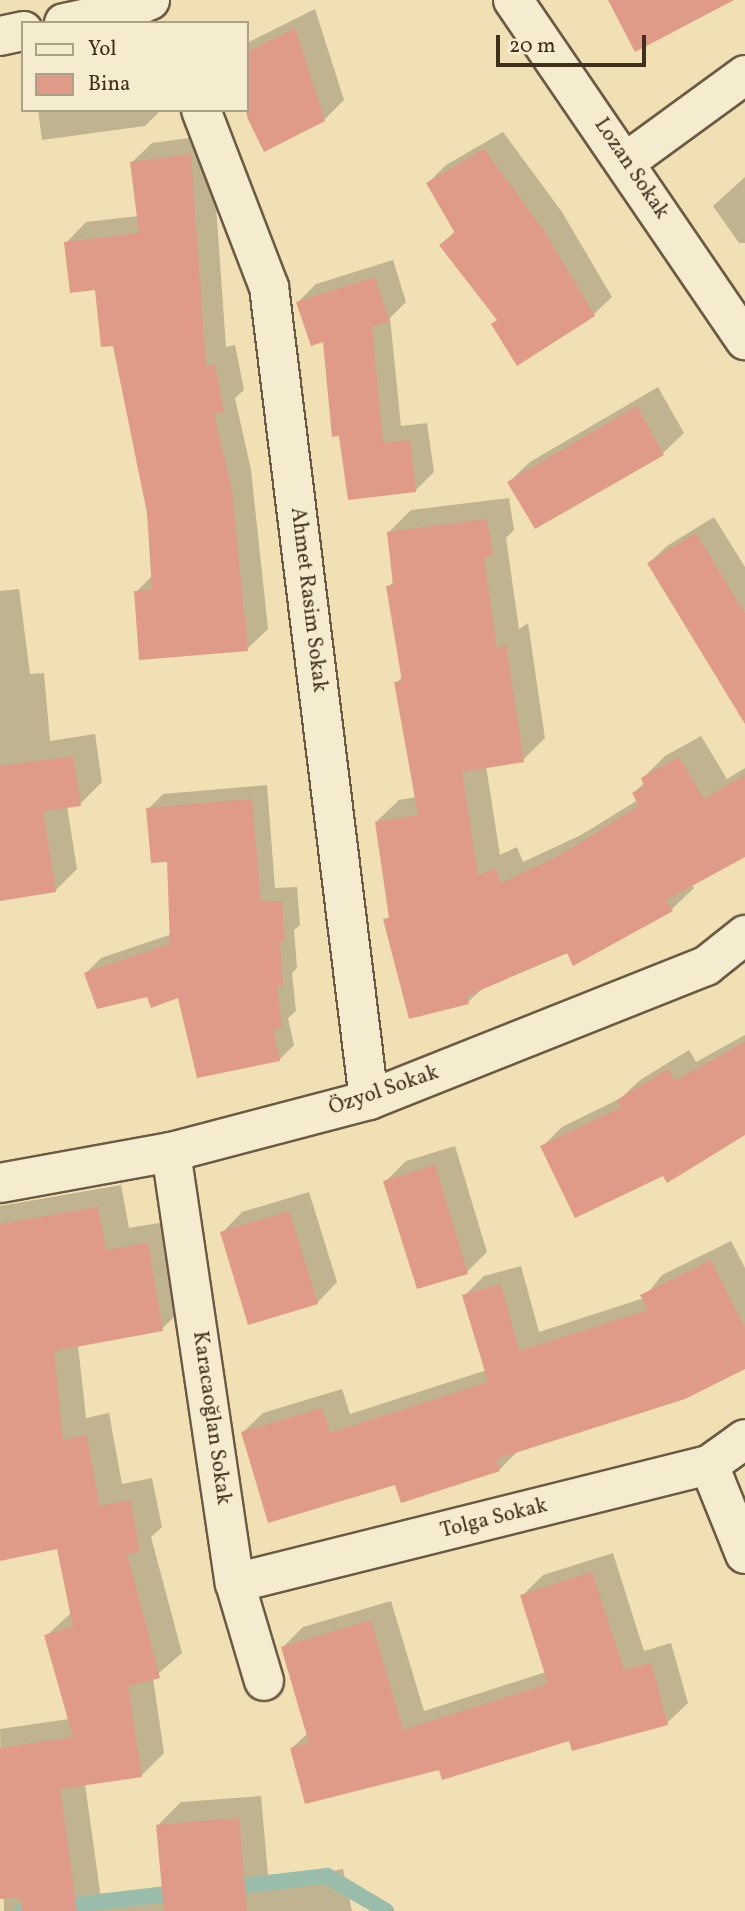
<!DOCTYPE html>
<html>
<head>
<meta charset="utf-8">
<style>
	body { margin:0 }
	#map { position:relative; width:745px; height:1911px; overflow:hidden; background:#f0e0b3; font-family:Vollkorn,serif }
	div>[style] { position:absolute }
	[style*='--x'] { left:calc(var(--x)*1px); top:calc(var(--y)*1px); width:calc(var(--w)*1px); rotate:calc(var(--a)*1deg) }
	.shadow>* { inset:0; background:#0003 }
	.stream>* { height:16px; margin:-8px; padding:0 8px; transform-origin:8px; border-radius:8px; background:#9abdab }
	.building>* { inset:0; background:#df9b87 }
	.roads { filter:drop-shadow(2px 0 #6b5b44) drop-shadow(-2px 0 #6b5b44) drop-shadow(0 2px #6b5b44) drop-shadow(0 -2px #6b5b44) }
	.street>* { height:38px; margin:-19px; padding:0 19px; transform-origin:19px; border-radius:19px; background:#f5ebce }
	span { translate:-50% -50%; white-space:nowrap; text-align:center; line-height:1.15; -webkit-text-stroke:7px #f5ebce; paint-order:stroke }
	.street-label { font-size:21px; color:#3f2f1f }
	.legend { position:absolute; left:21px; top:21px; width:228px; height:91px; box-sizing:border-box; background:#f5ebce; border:2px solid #aca088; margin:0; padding:9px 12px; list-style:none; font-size:21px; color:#3f2f1f }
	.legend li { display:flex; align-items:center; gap:14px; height:35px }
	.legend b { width:35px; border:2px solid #aca088 }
	.scale { position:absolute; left:496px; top:35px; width:150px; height:32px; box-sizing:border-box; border:4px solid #3f2f1f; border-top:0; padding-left:9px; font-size:21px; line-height:24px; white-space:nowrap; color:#3f2f1f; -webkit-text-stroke:5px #f5ebce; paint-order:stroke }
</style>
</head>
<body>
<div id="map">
	<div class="shadow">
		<div style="clip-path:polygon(315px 9px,344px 100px,324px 120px,265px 149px,245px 110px,247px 43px)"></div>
		<div style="clip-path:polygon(38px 110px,161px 110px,145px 126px,42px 140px)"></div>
		<div style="clip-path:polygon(503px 132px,562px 212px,612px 297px,593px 315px,499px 319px,441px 245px,455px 231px,428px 183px,446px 165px)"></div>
		<div style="clip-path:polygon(211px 135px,226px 347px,235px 345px,244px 390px,235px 398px,251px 470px,268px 629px,247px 649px,136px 592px,153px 575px,148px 513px,115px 344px,97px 288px,66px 243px,86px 222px,138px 216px,131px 163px,152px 143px)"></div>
		<div style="clip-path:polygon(745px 177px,745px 243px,739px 243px,713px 206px)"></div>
		<div style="clip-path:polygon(393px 260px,406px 302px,390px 318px,401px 426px,427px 423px,434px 472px,416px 490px,349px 498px,324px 340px,298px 302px,316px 284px)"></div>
		<div style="clip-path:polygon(658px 387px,684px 433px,663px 453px,536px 527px,509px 482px,530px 462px)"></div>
		<div style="clip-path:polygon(509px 498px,514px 530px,506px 538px,519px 629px,528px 623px,545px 738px,523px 760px,486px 766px,500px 855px,517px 847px,523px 862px,581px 835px,638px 800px,634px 793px,645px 782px,643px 778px,665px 756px,701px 736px,727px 779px,745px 768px,745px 855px,691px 884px,694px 888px,671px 910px,483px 988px,468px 1002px,385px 920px,391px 915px,376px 822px,399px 800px,417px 797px,396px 683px,403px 676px,388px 587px,394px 581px,388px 533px,411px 510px)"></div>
		<div style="clip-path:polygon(714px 517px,745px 567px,745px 652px,649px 563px,667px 546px)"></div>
		<div style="clip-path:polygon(19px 589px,30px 674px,44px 673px,50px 741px,95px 734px,102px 782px,80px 804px,67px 806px,77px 869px,55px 891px,0 900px,0 591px)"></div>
		<div style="clip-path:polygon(267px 785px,275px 888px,297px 887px,300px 925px,294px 930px,297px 968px,292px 973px,296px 1011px,288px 1018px,294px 1045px,279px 1060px,180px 995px,149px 995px,86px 973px,101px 958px,172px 934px,168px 860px,148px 809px,163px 794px)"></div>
		<div style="clip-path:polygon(745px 1035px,745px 1133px,663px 1173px,542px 1147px,562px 1127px,621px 1098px,640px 1080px,689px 1050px,696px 1062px)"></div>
		<div style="clip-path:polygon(455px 1146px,487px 1252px,467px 1272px,385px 1182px,406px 1161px)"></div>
		<div style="clip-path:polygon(121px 1185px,129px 1228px,171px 1221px,185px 1306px,162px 1329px,78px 1345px,86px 1418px,109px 1413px,122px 1484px,152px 1478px,162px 1527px,151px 1537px,182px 1653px,153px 1678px,164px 1753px,141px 1776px,85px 1784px,102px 1906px,164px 1894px,158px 1825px,181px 1802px,261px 1796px,268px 1875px,274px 1874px,275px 1882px,343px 1869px,352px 1911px,4px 1911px,0 1729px,69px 1719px,46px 1636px,72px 1612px,59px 1547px,0 1559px,0 1206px)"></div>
		<div style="clip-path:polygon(309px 1192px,337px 1282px,317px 1303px,222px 1233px,242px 1212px)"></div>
		<div style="clip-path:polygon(731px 1241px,745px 1268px,745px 1367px,520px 1449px,499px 1470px,396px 1483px,242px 1433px,263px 1413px,342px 1389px,350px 1414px,487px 1370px,464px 1296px,484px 1276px,521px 1266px,539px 1332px,644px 1298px,662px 1275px)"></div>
		<div style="clip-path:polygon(613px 1553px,644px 1651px,671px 1643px,688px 1703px,667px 1723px,570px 1738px,440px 1768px,292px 1748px,308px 1733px,283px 1647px,303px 1627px,391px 1601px,424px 1711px,546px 1672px,522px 1596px,543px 1575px)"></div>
	</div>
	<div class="stream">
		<div style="--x:224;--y:1888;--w:104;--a:-6.6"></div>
		<div style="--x:327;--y:1876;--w:69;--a:30.7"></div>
		<div style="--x:22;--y:1911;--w:163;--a:-6.7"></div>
	</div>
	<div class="building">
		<div style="clip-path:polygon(608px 0,734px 0,635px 52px)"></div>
		<div style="clip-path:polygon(295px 28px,325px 121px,264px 152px,247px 117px,247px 52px)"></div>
		<div style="clip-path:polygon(484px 149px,544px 231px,595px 316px,517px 366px,491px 324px,497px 320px,439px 245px,455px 233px,426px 183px)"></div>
		<div style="clip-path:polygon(191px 154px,206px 366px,215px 364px,224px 412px,214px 414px,232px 491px,248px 651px,139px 660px,134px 591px,152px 590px,147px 513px,113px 346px,101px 347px,95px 290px,70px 293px,64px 242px,139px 233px,130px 162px)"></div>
		<div style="clip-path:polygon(375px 277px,389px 321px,372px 327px,383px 443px,410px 440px,416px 492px,348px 500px,339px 436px,332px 437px,323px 342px,311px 346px,296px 302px)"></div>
		<div style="clip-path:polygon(637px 406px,664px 455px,535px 529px,507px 482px)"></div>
		<div style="clip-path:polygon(487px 519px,493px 554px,484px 559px,497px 649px,506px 644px,524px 762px,462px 772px,478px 876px,495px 868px,501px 883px,557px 857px,639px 806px,632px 793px,644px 786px,641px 778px,679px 757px,704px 799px,745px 775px,745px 857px,666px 900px,673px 911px,573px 966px,567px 953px,467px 996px,469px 1004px,409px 1019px,383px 919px,389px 918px,375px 822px,418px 815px,394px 682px,402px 681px,386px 586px,393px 585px,387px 532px)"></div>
		<div style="clip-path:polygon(696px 533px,745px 614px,745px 724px,647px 563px)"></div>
		<div style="clip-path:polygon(73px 756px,81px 806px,43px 811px,56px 892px,0 901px,0 766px)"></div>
		<div style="clip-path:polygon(252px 799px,261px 902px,282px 901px,285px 941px,280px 942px,283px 985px,277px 985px,282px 1028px,273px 1029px,280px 1061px,197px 1078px,178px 998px,151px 1008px,147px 997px,97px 1009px,84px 973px,170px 944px,167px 862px,151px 863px,146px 808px)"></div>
		<div style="clip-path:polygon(745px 1042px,745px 1135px,667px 1183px,663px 1176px,575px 1218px,540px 1146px,622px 1107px,617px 1100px,668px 1069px,675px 1081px)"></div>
		<div style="clip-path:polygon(435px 1165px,468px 1274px,417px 1289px,383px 1181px)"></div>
		<div style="clip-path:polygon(98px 1207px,106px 1250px,148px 1243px,163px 1331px,54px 1351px,63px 1440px,87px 1435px,99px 1506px,130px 1500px,140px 1551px,127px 1554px,160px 1678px,128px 1686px,142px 1777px,60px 1789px,77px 1911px,22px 1911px,20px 1897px,0 1899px,0 1748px,73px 1737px,44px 1635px,73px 1627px,57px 1549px,0 1561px,0 1224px)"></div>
		<div style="clip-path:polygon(289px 1211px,318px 1304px,248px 1325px,220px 1232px)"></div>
		<div style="clip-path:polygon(711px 1260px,745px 1328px,745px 1369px,685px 1399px,496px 1459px,500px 1471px,401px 1503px,395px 1485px,268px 1523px,241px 1432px,322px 1408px,330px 1433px,488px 1382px,462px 1295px,501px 1284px,519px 1351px,648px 1310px,640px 1295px)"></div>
		<div style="clip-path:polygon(592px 1572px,624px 1670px,651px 1663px,668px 1725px,572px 1751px,569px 1741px,442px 1780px,439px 1770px,305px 1804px,290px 1748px,309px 1743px,281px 1647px,371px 1620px,403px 1730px,548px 1684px,520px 1595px)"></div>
		<div style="clip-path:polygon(239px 1818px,247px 1911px,164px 1911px,156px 1825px)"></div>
	</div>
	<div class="roads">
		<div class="street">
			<div style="--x:513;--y:0;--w:412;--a:55.7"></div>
			<div style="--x:64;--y:23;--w:67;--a:-12"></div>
			<div style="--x:130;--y:9;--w:22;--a:-24"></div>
			<div style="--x:0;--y:36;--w:24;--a:-12"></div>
			<div style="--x:201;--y:110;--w:190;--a:69"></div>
			<div style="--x:269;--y:287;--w:819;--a:82.99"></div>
			<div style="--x:627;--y:161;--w:146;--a:-36.1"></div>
			<div style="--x:171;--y:1152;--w:436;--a:81.6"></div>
			<div style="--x:235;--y:1583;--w:102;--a:73.5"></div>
			<div style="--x:0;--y:1183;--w:174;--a:-10.3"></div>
			<div style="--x:171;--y:1152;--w:205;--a:-14.7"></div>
			<div style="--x:369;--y:1100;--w:363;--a:-21.7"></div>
			<div style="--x:706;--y:966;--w:50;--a:-38.5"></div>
			<div style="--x:709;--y:1465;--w:96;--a:68"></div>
			<div style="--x:235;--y:1583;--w:488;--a:-14"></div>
			<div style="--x:709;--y:1465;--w:44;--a:-35.8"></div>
		</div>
	</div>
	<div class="street-label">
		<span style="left:631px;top:169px;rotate:56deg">Lozan Sokak</span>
		<span style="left:308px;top:600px;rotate:83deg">Ahmet Rasim Sokak</span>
		<span style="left:384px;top:1091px;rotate:-19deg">Özyol Sokak</span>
		<span style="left:211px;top:1418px;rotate:82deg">Karacaoğlan Sokak</span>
		<span style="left:494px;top:1519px;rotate:-14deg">Tolga Sokak</span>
	</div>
	<ul class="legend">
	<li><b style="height:9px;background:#f5ebce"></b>Yol</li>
	<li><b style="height:19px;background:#df9b87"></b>Bina</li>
	</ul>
	<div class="scale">20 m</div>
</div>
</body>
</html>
